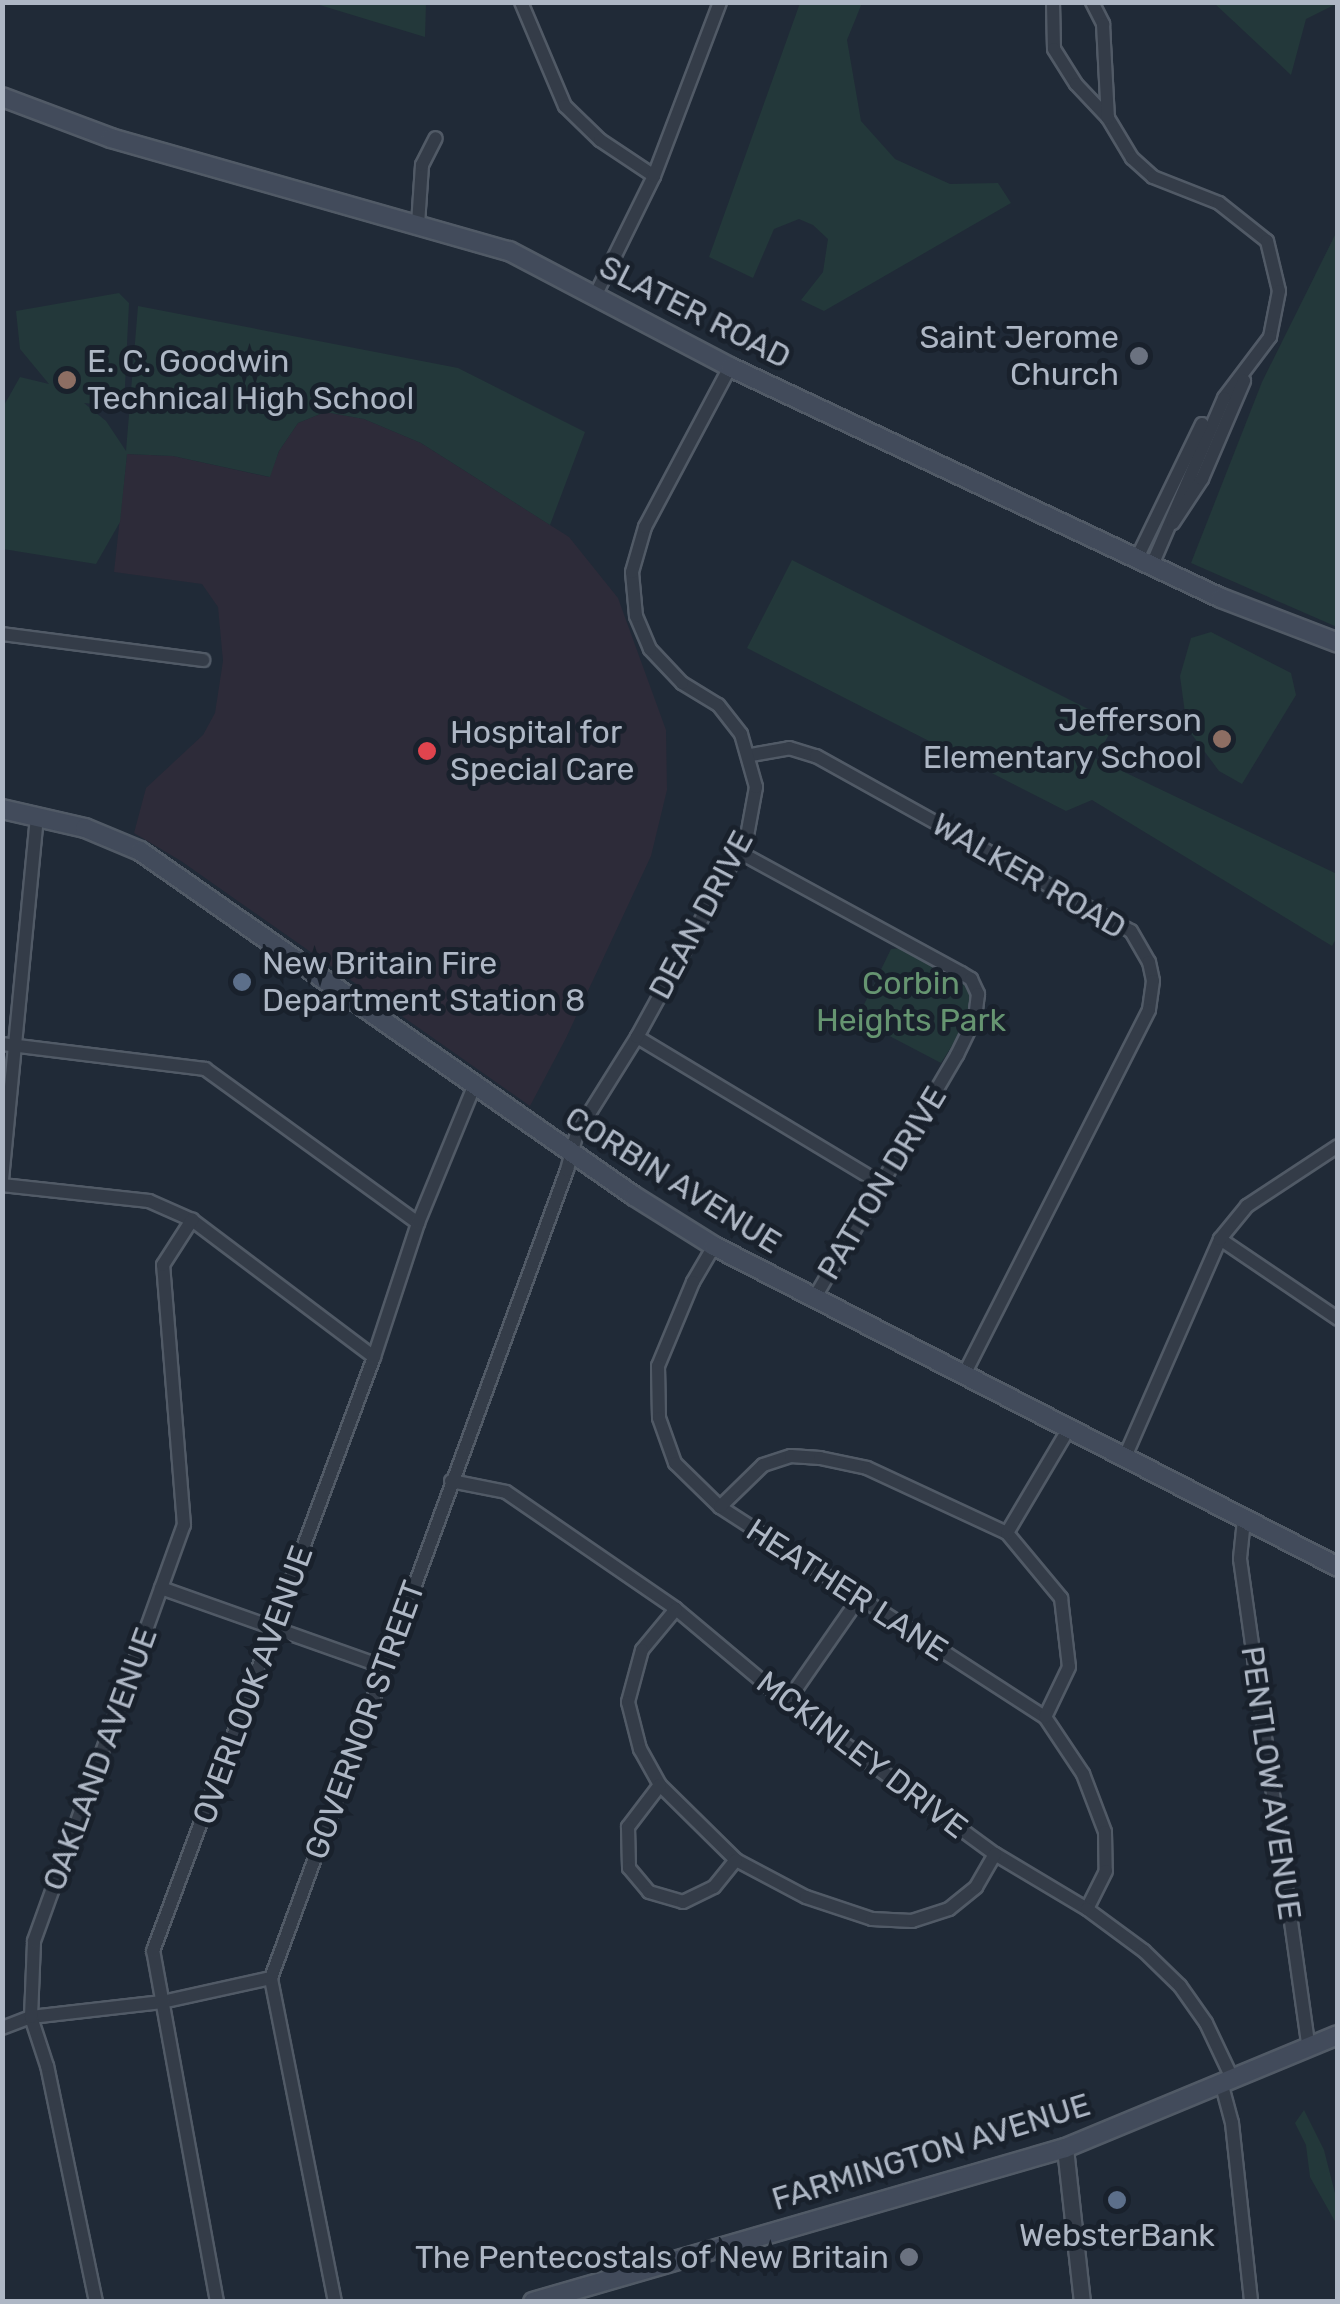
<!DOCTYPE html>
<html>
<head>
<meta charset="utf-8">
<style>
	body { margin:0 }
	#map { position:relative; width:1340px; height:2304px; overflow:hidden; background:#202a37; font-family:Rubik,sans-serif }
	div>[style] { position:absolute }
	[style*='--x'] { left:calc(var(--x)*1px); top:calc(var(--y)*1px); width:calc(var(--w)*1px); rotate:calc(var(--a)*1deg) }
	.medical>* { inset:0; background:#2d2b39 }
	.green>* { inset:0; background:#23383a }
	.roads { filter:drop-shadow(2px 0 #515a66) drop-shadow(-2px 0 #515a66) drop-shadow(0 2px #515a66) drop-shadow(0 -2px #515a66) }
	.minor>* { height:12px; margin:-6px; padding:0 6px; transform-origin:6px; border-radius:6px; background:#343c48 }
	.tertiary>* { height:15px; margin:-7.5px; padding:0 7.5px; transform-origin:7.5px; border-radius:7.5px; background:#343c48 }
	.secondary>* { height:18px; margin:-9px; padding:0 9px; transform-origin:9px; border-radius:9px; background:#424b5b }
	.dots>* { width:28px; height:28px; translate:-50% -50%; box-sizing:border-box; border:5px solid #19212c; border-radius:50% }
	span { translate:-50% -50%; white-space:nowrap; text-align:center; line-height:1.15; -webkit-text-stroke:10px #19212c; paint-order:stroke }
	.street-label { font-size:32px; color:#aeb7c5 }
	.poi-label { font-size:32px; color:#aeb7c5 }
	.right { translate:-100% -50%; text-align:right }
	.left { translate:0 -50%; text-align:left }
	.park-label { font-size:32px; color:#669571 }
	.frame { position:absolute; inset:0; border:5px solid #aeb7c5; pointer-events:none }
</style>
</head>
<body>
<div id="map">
	<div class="medical">
		<div style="clip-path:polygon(325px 412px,364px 419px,421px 443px,569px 537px,618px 598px,666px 730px,667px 790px,651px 856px,566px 1038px,530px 1106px,181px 861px,134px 833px,146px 788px,203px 735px,215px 713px,223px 661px,218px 607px,202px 584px,114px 572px,127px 454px,173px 456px,269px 477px,279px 451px,298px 423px)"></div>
	</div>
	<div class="green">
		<div style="clip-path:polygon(313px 3px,426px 3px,425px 37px)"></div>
		<div style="clip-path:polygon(800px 3px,862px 3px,847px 40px,861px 121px,895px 159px,950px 184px,998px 183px,1011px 203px,824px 311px,801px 300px,823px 272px,828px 239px,813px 225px,799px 219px,774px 229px,753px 278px,709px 257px)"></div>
		<div style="clip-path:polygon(1214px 3px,1337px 2px,1338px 3px,1306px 19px,1291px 75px)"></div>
		<div style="clip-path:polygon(1337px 231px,1337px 627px,1191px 563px,1262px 382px)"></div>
		<div style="clip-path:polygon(119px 293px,129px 303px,124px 407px,84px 403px,106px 421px,126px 451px,138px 306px,458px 368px,585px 432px,550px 525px,421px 443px,364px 419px,325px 412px,298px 423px,279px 451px,270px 477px,173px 456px,127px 454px,120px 522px,96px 564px,3px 549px,3px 407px,20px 377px,49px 384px,20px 349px,16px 311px)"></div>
		<div style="clip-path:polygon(792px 560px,1116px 723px,1095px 758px,1337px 874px,1337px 937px,1332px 946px,1092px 800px,1066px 811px,747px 648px)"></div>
		<div style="clip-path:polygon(1211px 632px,1291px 673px,1296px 695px,1242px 784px,1219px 771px,1187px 728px,1180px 676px,1191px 638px)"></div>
		<div style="clip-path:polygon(903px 948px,960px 980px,972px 992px,972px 1014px,941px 1063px,857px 1019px,891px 949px)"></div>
		<div style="clip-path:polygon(1304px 2110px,1324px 2150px,1337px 2201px,1337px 2225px,1310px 2177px,1306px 2145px,1295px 2123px)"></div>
	</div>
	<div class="roads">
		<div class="minor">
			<div style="--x:521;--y:2;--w:113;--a:67.1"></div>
			<div style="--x:565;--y:106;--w:49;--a:44.2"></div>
			<div style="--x:600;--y:140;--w:65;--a:33.7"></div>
			<div style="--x:1053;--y:2;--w:47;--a:88.8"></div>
			<div style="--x:1054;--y:49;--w:41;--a:57.8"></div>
			<div style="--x:1076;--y:84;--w:47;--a:46.7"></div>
			<div style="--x:1108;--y:118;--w:47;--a:59"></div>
			<div style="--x:1132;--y:158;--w:28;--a:42"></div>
			<div style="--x:1153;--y:177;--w:71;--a:21.5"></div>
			<div style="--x:1219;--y:203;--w:61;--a:38.4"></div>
			<div style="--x:1267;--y:241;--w:51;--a:76.5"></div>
			<div style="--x:1279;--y:291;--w:47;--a:101.1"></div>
			<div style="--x:1270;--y:337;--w:76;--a:127"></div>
			<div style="--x:1224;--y:398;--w:182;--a:113.3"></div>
			<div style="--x:1092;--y:2;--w:25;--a:63"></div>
			<div style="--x:1103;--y:24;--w:94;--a:87"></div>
			<div style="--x:418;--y:224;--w:59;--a:-86.1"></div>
			<div style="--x:422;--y:165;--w:30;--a:-63"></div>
			<div style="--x:596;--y:294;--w:131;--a:-63.8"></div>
			<div style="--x:654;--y:176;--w:186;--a:-69.2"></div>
			<div style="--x:1173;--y:523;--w:53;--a:-56.6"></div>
			<div style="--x:1202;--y:479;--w:107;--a:-66.8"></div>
			<div style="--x:1137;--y:558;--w:149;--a:-64.1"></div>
			<div style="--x:2;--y:634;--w:203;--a:7.4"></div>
			<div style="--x:751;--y:755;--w:39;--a:-10"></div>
			<div style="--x:789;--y:748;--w:28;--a:17"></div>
			<div style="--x:816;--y:756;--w:360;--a:29.1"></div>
			<div style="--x:1131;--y:931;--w:36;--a:60"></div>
			<div style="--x:1149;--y:962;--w:19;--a:78"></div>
			<div style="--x:1153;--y:981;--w:29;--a:98"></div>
			<div style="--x:1149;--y:1010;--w:411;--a:116.9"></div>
			<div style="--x:739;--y:852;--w:253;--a:28.6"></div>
			<div style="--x:961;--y:973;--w:12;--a:31"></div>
			<div style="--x:971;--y:979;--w:17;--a:65"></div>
			<div style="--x:978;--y:994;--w:24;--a:97"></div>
			<div style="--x:975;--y:1018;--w:41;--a:115.9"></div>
			<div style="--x:957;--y:1055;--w:284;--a:120.4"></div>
			<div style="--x:637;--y:1037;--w:283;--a:31"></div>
			<div style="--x:2;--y:1044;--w:205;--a:7"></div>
			<div style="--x:205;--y:1069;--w:263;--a:35.9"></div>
			<div style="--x:2;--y:1180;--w:366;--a:-84.5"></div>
			<div style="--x:2;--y:1185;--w:148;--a:6.2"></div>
			<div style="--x:149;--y:1201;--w:47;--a:23.8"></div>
			<div style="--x:192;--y:1220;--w:228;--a:37"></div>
			<div style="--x:1220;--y:1239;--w:143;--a:34.1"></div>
			<div style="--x:714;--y:1246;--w:42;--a:120.3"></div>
			<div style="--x:693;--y:1282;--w:91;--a:112.6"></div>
			<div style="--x:658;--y:1366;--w:52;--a:88.9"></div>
			<div style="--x:659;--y:1418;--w:48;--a:70.4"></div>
			<div style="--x:675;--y:1463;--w:63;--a:44.4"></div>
			<div style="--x:720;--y:1507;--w:387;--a:32.9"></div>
			<div style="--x:1045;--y:1717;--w:69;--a:56.3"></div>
			<div style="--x:1083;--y:1774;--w:62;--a:69.2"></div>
			<div style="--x:1105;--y:1832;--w:39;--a:89"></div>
			<div style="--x:1106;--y:1871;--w:42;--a:116.6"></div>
			<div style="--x:1124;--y:1459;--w:240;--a:-66.4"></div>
			<div style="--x:1220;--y:1239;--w:43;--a:-50.7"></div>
			<div style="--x:1247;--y:1206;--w:109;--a:-33.4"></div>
			<div style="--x:451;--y:1481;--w:56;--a:11.3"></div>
			<div style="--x:506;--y:1492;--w:206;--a:34.5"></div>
			<div style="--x:676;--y:1609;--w:145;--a:40"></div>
			<div style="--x:787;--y:1702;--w:258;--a:36.2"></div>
			<div style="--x:995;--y:1854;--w:107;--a:30.9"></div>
			<div style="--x:1087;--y:1909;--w:71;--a:36.4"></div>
			<div style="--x:1144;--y:1951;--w:50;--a:44.2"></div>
			<div style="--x:1180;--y:1986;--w:45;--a:54.9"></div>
			<div style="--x:1206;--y:2023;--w:61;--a:64.7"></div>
			<div style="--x:720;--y:1507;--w:60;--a:-44.3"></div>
			<div style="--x:763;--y:1465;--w:29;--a:-18"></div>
			<div style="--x:791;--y:1456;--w:29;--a:4"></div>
			<div style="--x:820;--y:1458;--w:48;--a:12"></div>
			<div style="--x:867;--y:1468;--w:154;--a:24.9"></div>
			<div style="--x:1007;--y:1533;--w:85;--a:50.3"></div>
			<div style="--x:1061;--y:1598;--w:69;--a:83.4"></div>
			<div style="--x:1069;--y:1667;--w:55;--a:115.6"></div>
			<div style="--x:1244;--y:1520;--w:39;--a:96"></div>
			<div style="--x:1240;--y:1559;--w:491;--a:82"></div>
			<div style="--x:1007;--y:1533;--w:120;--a:-59.4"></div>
			<div style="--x:161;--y:1588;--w:237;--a:19.5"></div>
			<div style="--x:676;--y:1609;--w:53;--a:129.7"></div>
			<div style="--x:642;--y:1650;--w:54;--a:105.1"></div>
			<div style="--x:628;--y:1702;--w:49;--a:75.7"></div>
			<div style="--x:640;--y:1749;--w:41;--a:60.9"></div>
			<div style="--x:660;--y:1785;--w:107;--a:44.6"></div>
			<div style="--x:736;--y:1860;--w:79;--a:27.9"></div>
			<div style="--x:806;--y:1897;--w:70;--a:18.4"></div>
			<div style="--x:872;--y:1919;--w:40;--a:2.9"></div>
			<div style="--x:912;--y:1921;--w:39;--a:-18"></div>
			<div style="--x:949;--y:1909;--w:35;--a:-39"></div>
			<div style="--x:976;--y:1887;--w:38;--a:-60"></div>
			<div style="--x:787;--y:1702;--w:124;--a:-55.2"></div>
			<div style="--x:660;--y:1785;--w:53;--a:127.3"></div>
			<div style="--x:628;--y:1827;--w:41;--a:88.6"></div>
			<div style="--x:629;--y:1868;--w:31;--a:50"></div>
			<div style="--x:649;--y:1892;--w:35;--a:16"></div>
			<div style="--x:683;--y:1902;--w:34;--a:-26"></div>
			<div style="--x:714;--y:1887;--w:35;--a:-51"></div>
			<div style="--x:2;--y:2028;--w:31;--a:-21"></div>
			<div style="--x:31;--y:2017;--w:132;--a:-6.5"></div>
			<div style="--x:162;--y:2002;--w:112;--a:-12.4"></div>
			<div style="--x:1221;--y:2082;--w:42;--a:75"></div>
			<div style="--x:1232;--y:2123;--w:180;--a:83.9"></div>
			<div style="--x:96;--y:2302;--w:241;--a:-101.7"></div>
			<div style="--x:47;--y:2066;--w:52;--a:-108.1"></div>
			<div style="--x:31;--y:2017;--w:76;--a:-87.7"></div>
			<div style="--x:34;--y:1941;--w:442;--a:-70.2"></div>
			<div style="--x:184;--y:1525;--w:261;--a:-94.6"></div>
			<div style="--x:163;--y:1265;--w:54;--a:-57.2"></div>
			<div style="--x:217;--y:2302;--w:357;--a:-100.3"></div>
			<div style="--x:153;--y:1951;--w:634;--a:-69.59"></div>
			<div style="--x:374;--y:1357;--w:141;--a:-71.8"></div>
			<div style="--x:418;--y:1223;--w:150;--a:-67.7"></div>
			<div style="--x:335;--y:2302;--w:330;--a:-101.2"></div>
			<div style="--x:271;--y:1978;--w:861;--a:-69.88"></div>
			<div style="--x:567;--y:1170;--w:38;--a:-75"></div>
			<div style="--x:577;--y:1133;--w:113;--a:-58"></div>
			<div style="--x:637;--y:1037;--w:229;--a:-61.3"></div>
			<div style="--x:747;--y:836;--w:50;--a:-79.6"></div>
			<div style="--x:756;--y:787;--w:55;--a:-105.8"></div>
			<div style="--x:741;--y:734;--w:37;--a:-128"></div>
			<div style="--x:718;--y:705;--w:42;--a:-148.6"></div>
			<div style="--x:682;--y:683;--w:47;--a:-133.3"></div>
			<div style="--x:650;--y:649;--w:36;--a:-113"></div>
			<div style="--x:636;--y:616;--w:44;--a:-95.2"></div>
			<div style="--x:632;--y:572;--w:47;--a:-73.9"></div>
			<div style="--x:645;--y:527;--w:181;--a:-62"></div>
		</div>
		<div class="tertiary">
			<div style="--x:1065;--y:2148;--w:155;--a:83.7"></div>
		</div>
		<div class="secondary">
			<div style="--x:2;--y:97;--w:116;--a:20.6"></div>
			<div style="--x:111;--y:138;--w:414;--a:15.9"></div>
			<div style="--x:509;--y:251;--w:250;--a:27.7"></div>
			<div style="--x:730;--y:367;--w:543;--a:25.2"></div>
			<div style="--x:1221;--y:598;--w:125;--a:21"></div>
			<div style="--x:2;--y:809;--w:85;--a:12.9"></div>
			<div style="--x:85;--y:828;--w:60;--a:22.7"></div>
			<div style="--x:140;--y:851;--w:603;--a:34.93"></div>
			<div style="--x:634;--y:1196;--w:94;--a:32"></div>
			<div style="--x:714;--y:1246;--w:702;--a:27.22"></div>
			<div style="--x:533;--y:2302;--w:554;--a:-16.14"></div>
			<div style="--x:1065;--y:2148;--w:295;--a:-22.5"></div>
		</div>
	</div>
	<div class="dots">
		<div style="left:1139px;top:356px;background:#6b7280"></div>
		<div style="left:67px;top:380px;background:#8d6e63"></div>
		<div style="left:1222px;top:739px;background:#8d6e63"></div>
		<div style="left:427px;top:751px;background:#e0444e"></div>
		<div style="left:242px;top:982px;background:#5c6f8a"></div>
		<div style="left:1117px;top:2200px;background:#5c6f8a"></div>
		<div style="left:909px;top:2257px;background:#6b7280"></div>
	</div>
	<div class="street-label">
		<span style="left:695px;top:312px;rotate:27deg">SLATER ROAD</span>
		<span style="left:1029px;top:876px;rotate:30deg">WALKER ROAD</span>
		<span style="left:701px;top:915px;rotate:-62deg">DEAN DRIVE</span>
		<span style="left:673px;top:1180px;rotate:32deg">CORBIN AVENUE</span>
		<span style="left:882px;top:1183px;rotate:-59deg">PATTON DRIVE</span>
		<span style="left:847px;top:1590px;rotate:33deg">HEATHER LANE</span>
		<span style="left:253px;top:1685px;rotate:-70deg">OVERLOOK AVENUE</span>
		<span style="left:365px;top:1720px;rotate:-70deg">GOVERNOR STREET</span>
		<span style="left:862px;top:1755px;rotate:37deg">MCKINLEY DRIVE</span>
		<span style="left:100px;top:1759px;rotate:-70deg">OAKLAND AVENUE</span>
		<span style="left:1271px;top:1783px;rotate:82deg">PENTLOW AVENUE</span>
		<span style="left:931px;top:2152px;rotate:-17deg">FARMINGTON AVENUE</span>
	</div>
	<div class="poi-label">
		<span class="right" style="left:1119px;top:356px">Saint Jerome<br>Church</span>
		<span class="left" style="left:87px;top:380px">E. C. Goodwin<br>Technical High School</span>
		<span class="right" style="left:1202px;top:739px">Jefferson<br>Elementary School</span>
		<span class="left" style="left:450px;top:751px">Hospital for<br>Special Care</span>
		<span class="left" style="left:262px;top:982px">New Britain Fire<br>Department Station 8</span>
		<span style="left:1117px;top:2235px">WebsterBank</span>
		<span class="right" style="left:889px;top:2257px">The Pentecostals of New Britain</span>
	</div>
	<div class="park-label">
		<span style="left:911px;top:1002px">Corbin<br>Heights Park</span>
	</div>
	<div class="frame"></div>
</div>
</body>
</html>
